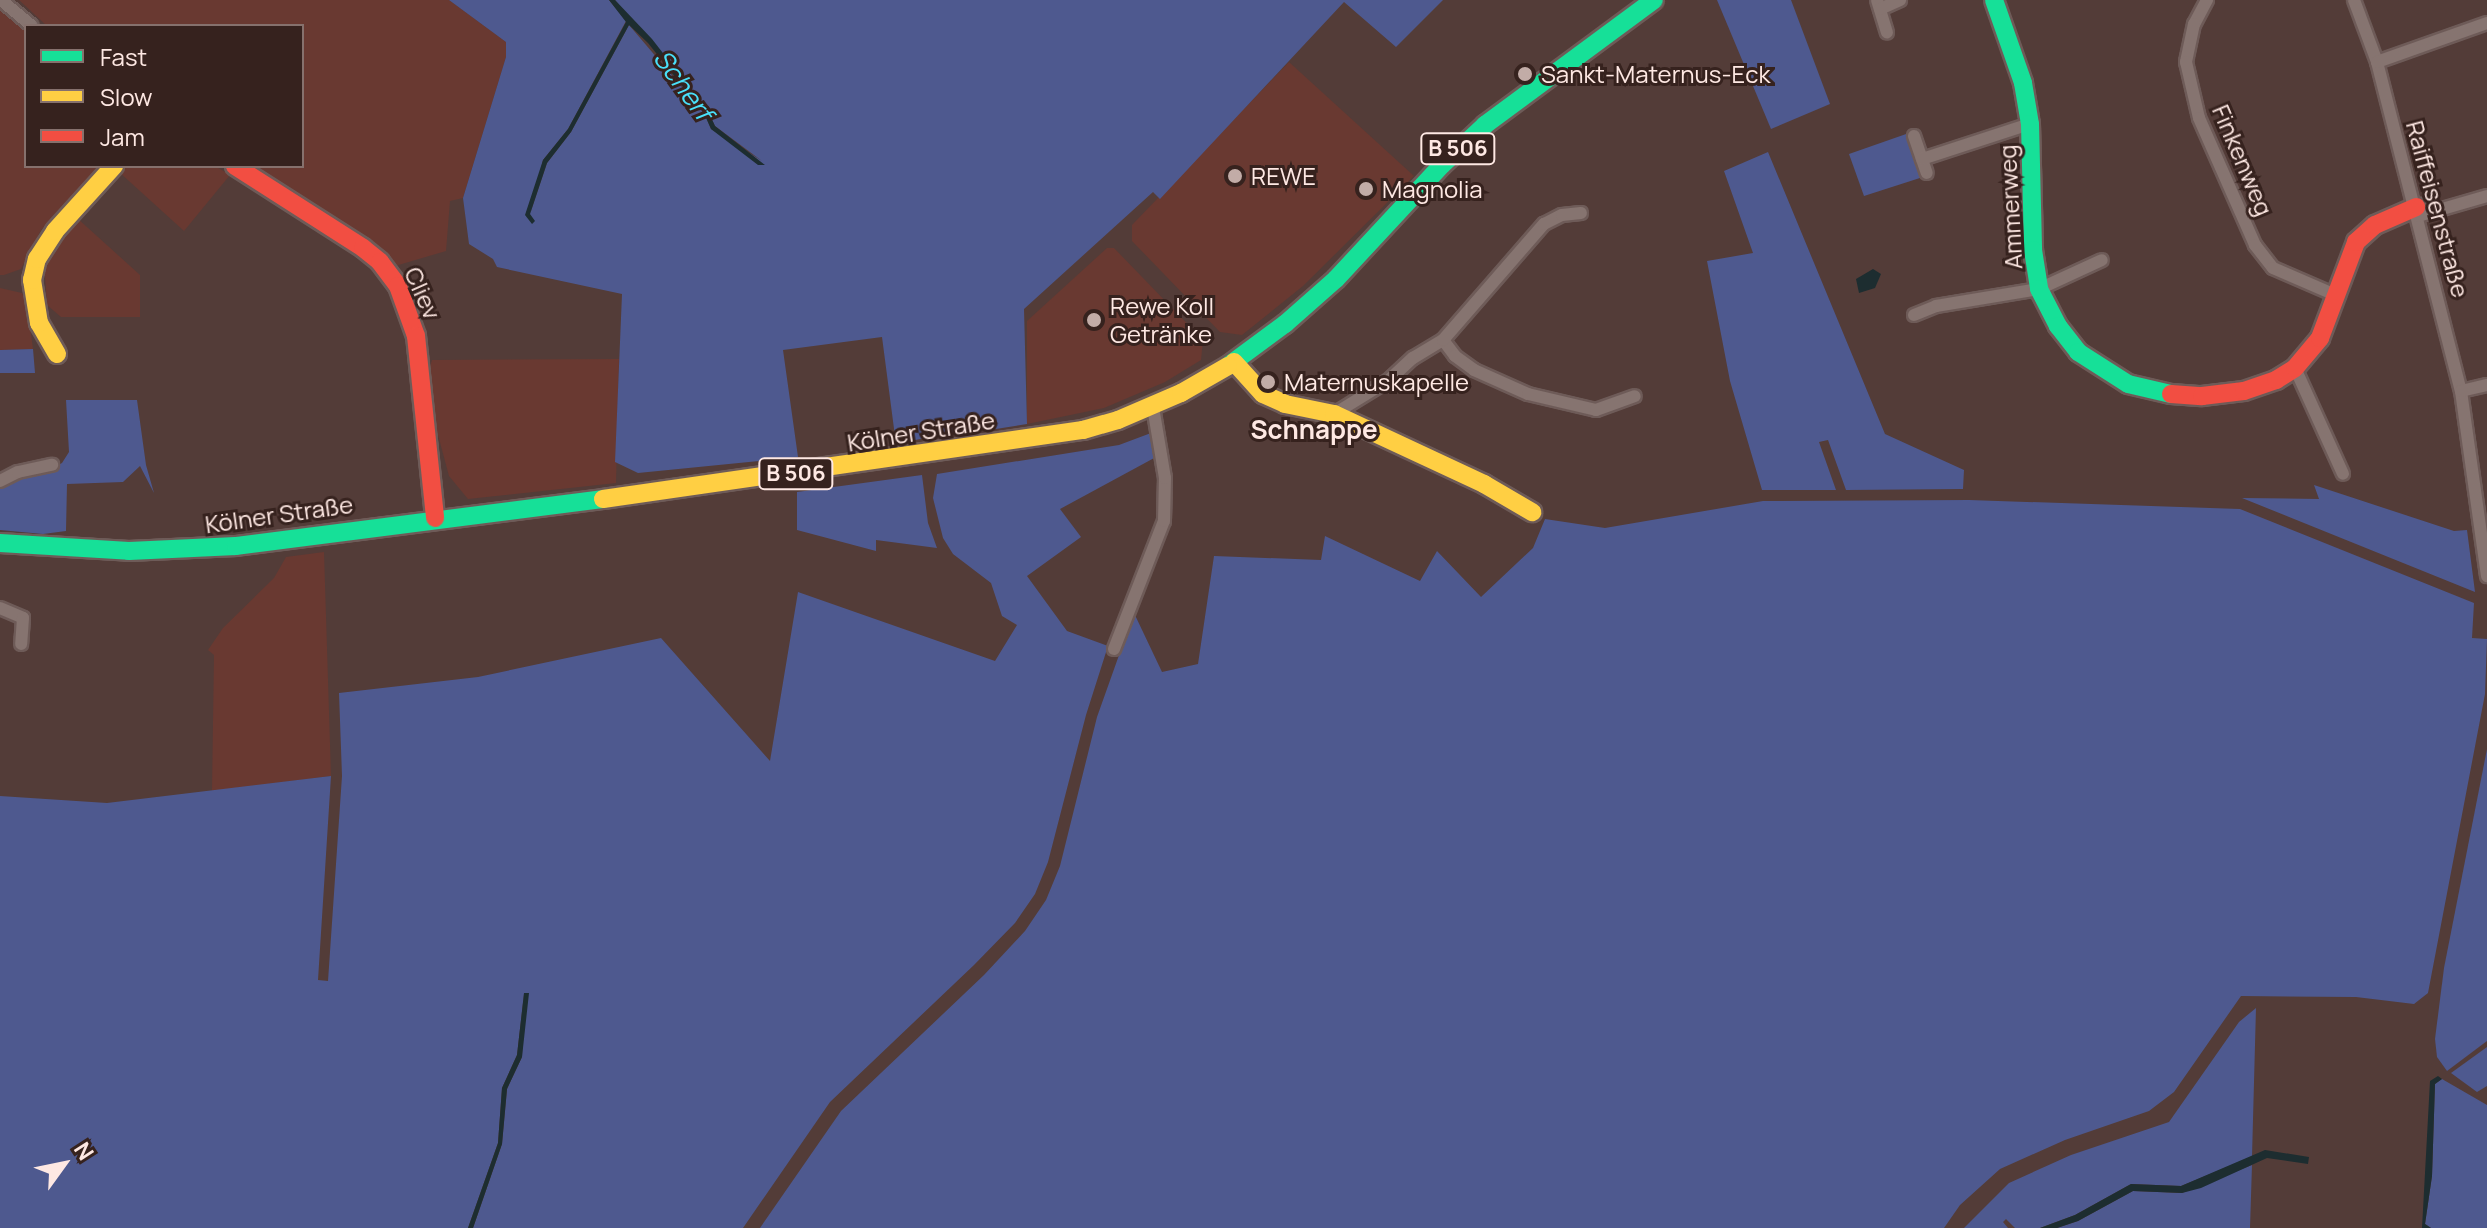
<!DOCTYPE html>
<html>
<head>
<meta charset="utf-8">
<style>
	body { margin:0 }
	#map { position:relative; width:2487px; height:1228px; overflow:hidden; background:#533c38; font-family:Manrope,sans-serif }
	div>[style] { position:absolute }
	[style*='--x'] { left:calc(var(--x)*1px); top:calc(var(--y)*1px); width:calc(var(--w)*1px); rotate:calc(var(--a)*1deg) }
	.built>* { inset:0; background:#693931 }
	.green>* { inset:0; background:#4e598f }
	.water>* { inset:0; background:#1d2d30 }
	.roads { filter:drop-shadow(2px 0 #6e5b58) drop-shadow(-2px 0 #6e5b58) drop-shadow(0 2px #6e5b58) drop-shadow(0 -2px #6e5b58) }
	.street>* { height:12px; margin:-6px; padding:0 6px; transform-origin:6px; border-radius:6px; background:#867470 }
	.fast>* { height:18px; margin:-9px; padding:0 9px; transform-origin:9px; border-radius:9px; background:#16e098 }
	.slow>* { height:18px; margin:-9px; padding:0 9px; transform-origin:9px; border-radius:9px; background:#ffcf43 }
	.jam>* { height:18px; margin:-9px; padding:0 9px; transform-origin:9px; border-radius:9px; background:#f24e42 }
	.dots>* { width:22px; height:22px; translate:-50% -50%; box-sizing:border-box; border:4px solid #36221e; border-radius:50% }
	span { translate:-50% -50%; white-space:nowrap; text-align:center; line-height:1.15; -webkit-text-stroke:6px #36221e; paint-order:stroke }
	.shield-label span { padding:2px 6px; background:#36221e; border:2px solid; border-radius:6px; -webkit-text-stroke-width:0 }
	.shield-label { font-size:22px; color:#fee8e3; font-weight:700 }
	.poi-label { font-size:24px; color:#fee8e3 }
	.left { translate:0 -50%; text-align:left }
	.street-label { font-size:24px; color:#fee8e3 }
	.water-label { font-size:26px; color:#49e0fa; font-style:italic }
	.neighbourhood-label { font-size:26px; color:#fee8e3; font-weight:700 }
	.legend { position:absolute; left:24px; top:24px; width:280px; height:144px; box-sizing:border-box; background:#36221e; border:2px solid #86716d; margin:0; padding:10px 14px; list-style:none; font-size:24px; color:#fee8e3 }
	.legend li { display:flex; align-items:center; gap:16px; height:40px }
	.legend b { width:40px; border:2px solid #86716d }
	.north { position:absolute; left:24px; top:1124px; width:80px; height:80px; -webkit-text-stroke:6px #36221e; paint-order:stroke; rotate:57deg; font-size:22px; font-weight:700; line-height:32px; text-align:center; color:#fee8e3 }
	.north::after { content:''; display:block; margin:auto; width:28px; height:36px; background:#fee8e3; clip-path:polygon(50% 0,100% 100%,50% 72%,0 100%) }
</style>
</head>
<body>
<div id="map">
	<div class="built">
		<div style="clip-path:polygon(19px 0,449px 0,506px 42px,506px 57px,463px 198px,450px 201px,446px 251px,395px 266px,386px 256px,250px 166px,302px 166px,302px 26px,47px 26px)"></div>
		<div style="clip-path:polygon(0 8px,26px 32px,26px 166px,99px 166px,41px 230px,21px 269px,4px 275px,0 275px)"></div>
		<div style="clip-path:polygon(1289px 62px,1414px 176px,1303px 286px,1242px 335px,1220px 332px,1132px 241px,1132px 225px)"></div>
		<div style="clip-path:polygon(124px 166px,215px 166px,230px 175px,184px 231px,119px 172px)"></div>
		<div style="clip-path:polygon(77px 218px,140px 275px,140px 317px,61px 317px,47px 305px,44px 262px,56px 241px)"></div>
		<div style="clip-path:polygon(1107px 248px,1114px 248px,1203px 340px,1201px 360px,1165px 382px,1104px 408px,1027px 424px,1027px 321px)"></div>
		<div style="clip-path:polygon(0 288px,22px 293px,27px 304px,33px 349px,0 350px)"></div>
		<div style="clip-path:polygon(619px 359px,616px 483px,468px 499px,449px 476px,434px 420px,428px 373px,432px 360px)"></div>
		<div style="clip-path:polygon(324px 552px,331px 776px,212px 791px,214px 655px,208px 650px,223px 628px,274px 578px,286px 557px)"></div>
	</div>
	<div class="green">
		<div style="clip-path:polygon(449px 0,609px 0,626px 21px,568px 129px,543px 160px,530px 214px,547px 163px,571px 132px,629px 25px,704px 113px,711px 129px,762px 161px,715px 126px,708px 111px,615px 0,1443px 0,1396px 47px,1344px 2px,1160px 199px,1153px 192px,1024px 309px,1027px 424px,996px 429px,978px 427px,896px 444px,882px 337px,783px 350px,798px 457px,638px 473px,615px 462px,622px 294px,497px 267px,493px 259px,469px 244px,463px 198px,506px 57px,506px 42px)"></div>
		<div style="clip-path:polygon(1717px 0,1791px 0,1830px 104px,1771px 129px)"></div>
		<div style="clip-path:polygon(1909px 133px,1923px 177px,1864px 196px,1849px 154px)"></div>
		<div style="clip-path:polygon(1768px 152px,1885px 434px,1964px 470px,1963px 489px,1846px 490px,1828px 440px,1819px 442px,1836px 490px,1762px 490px,1730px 381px,1707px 261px,1753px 253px,1724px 171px)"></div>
		<div style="clip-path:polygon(33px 349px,35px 373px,0 373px,0 350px)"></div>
		<div style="clip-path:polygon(66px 400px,137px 400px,146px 465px,154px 493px,140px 466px,123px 482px,67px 484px,66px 531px,43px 534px,0 530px,0 487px,19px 477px,53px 468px,62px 463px,69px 452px)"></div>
		<div style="clip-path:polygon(1151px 433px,1156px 457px,1060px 509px,1081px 537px,1027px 576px,1067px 631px,1108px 646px,1086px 715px,1048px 862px,1035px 894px,1015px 923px,974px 965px,830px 1102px,743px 1228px,473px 1228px,502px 1144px,507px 1089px,522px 1057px,524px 994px,517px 1055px,502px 1088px,498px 1143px,468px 1228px,0 1228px,0 796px,107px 803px,331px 776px,318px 980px,328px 981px,342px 776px,339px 693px,478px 677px,661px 638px,770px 761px,798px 592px,995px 661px,1017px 625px,1002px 616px,991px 583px,953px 554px,943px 538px,933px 498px,937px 474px,1119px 445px)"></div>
		<div style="clip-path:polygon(922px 475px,928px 523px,937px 548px,876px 540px,876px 551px,797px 530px,797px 492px)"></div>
		<div style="clip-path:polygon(2314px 485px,2454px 531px,2467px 530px,2475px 592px,2242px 498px,2319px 499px)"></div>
		<div style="clip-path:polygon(1969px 500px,2240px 509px,2474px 603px,2472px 638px,2487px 639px,2485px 694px,2428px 993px,2414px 1004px,2356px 997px,2241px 996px,2174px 1092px,2149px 1111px,2065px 1140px,2000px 1169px,1960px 1205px,1944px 1228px,760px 1228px,841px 1111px,984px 975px,1025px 931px,1046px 900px,1060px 866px,1097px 717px,1134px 613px,1162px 672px,1198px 664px,1214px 556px,1321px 560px,1325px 536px,1420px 581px,1437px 551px,1481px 597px,1533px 548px,1545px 519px,1605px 528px,1763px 501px)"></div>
		<div style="clip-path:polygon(2487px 749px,2487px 1041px,2447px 1071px,2437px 1057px,2435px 1039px,2444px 968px)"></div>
		<div style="clip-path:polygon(2256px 1008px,2252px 1157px,2181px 1186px,2131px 1184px,2075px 1215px,2040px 1228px,2015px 1228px,2006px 1219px,2003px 1222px,2008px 1228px,1964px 1228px,2009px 1183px,2071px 1155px,2169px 1122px,2239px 1022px)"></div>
		<div style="clip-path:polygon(2487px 1047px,2487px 1086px,2477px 1092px,2451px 1073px)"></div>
		<div style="clip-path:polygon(2442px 1079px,2487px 1105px,2487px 1228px,2431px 1228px,2425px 1224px,2432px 1176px,2435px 1084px)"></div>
		<div style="clip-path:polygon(2252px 1165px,2250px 1228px,2057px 1228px,2078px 1221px,2133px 1191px,2182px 1193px)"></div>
	</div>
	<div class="water">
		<div style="clip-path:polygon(609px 0,615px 0,652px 39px,708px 111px,715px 126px,765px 165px,758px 165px,711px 129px,704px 113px,648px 43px,629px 25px,571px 132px,547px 163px,530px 214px,535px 221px,532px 224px,525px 215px,543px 160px,568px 129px,626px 22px)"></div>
		<div style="clip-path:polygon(1873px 269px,1881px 274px,1875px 288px,1859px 293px,1856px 279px)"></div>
		<div style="clip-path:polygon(524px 993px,529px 993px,522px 1057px,507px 1089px,502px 1144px,473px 1228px,468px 1228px,498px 1143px,502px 1088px,517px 1055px)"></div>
		<div style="clip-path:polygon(2438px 1076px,2442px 1079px,2435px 1084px,2432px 1176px,2425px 1224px,2431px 1228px,2422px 1228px,2430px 1081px)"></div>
		<div style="clip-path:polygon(2265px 1150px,2309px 1157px,2308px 1164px,2267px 1158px,2201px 1188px,2182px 1193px,2133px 1191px,2078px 1221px,2057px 1228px,2040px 1228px,2075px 1215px,2131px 1184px,2181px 1186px)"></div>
	</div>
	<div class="roads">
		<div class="street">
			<div style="--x:1;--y:0;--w:40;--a:40"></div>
			<div style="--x:1877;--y:0;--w:34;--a:73"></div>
			<div style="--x:2207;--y:0;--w:27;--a:118"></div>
			<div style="--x:2194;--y:24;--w:39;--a:102"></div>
			<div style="--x:2186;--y:62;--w:57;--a:76.9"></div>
			<div style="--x:2199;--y:118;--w:139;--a:66.2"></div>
			<div style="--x:2255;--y:245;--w:29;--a:52"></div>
			<div style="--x:2273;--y:268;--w:68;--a:23.5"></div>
			<div style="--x:2354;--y:0;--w:66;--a:69.6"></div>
			<div style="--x:2377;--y:62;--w:340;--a:75.7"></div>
			<div style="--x:2461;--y:391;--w:187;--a:82"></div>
			<div style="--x:1880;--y:9;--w:22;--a:-24"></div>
			<div style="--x:2377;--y:62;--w:117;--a:-19.5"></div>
			<div style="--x:1914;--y:136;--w:39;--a:71"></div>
			<div style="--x:1922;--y:159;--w:114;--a:-18"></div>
			<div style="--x:2418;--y:216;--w:72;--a:-16.2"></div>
			<div style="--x:1914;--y:315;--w:24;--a:-22"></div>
			<div style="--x:1936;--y:306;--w:104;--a:-9.4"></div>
			<div style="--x:2039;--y:289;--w:69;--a:-24.7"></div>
			<div style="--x:1443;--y:340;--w:20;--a:53"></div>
			<div style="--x:1455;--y:356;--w:24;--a:36"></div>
			<div style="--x:1474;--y:370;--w:59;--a:24"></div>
			<div style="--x:1528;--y:394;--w:70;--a:13.2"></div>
			<div style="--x:1596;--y:410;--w:41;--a:-19.7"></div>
			<div style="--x:2295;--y:368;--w:116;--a:65.6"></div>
			<div style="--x:2461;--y:391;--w:27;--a:-13"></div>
			<div style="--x:1334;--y:414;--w:65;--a:-31.7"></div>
			<div style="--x:1389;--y:380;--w:33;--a:-43"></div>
			<div style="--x:1413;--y:358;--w:35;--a:-31"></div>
			<div style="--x:1443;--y:340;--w:154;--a:-49"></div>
			<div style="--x:1544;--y:224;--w:20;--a:-27"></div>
			<div style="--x:1562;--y:215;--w:19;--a:-6"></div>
			<div style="--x:0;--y:481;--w:20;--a:-27"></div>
			<div style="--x:18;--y:472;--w:35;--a:-12"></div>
			<div style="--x:0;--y:608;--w:25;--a:23"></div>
			<div style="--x:23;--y:618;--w:26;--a:94"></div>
			<div style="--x:1114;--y:649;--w:137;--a:-68.7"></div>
			<div style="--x:1164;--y:521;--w:43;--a:-88.7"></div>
			<div style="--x:1165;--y:478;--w:72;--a:-99.6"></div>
		</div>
		<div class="fast">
			<div style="--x:1994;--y:0;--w:88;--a:70.7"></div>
			<div style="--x:2023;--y:83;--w:42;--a:80.3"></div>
			<div style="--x:2030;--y:124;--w:126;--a:88.6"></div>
			<div style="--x:2033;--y:250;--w:39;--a:81"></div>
			<div style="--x:2039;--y:289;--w:42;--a:62.8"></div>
			<div style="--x:2058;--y:326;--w:33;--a:52"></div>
			<div style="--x:2078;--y:352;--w:59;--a:32.6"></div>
			<div style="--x:2128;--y:384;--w:44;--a:13.1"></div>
			<div style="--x:1228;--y:366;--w:71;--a:-36.4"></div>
			<div style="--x:1285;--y:324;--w:68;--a:-41.4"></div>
			<div style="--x:1336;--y:279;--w:156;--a:-47.1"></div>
			<div style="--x:1442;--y:165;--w:59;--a:-42.9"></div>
			<div style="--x:1485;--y:125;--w:210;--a:-36.5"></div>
			<div style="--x:0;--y:543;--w:129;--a:3.5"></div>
			<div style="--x:129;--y:551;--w:107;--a:-2.7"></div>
			<div style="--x:236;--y:546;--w:370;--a:-7.3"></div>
		</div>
		<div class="slow">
			<div style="--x:57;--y:354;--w:36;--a:-120"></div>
			<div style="--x:39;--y:323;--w:44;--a:-99.2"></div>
			<div style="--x:32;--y:280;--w:22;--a:-77"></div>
			<div style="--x:37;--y:259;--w:33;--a:-57"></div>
			<div style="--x:55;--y:231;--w:88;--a:-47.8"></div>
			<div style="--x:1234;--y:362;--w:43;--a:47.8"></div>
			<div style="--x:1263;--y:394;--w:24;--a:24"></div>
			<div style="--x:1285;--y:404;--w:50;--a:11.5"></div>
			<div style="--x:1334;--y:414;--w:166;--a:25"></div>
			<div style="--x:1484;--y:484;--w:56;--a:30.3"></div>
			<div style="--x:603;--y:499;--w:485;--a:-8.2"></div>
			<div style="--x:1083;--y:430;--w:36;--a:-16"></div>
			<div style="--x:1118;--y:420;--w:69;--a:-23.2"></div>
			<div style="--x:1181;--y:393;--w:54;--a:-29.9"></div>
		</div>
		<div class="jam">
			<div style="--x:235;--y:166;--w:152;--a:32.6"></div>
			<div style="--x:363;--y:248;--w:22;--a:39"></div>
			<div style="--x:380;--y:262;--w:30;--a:53"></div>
			<div style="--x:398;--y:286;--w:53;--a:70.2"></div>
			<div style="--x:416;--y:336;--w:183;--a:84"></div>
			<div style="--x:2171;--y:394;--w:31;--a:4"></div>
			<div style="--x:2202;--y:396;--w:42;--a:-6.8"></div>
			<div style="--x:2244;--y:391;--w:34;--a:-19"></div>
			<div style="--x:2276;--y:380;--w:22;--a:-32"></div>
			<div style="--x:2295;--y:368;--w:39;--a:-50"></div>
			<div style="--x:2320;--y:338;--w:103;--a:-69.4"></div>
			<div style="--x:2356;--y:242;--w:25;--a:-42"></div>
			<div style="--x:2375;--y:225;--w:45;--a:-23.7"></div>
		</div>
	</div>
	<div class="dots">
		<div style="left:1525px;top:74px;background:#c2aca7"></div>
		<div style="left:1235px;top:176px;background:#c2aca7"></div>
		<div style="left:1366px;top:189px;background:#c2aca7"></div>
		<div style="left:1094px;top:320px;background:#c2aca7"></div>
		<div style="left:1268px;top:382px;background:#c2aca7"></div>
	</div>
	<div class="shield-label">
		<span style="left:1458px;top:149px">B 506</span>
		<span style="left:796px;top:474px">B 506</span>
	</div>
	<div class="poi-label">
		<span class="left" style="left:1541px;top:74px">Sankt-Maternus-Eck</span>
		<span class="left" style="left:1251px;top:176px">REWE</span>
		<span class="left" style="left:1382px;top:189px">Magnolia</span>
		<span class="left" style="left:1110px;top:320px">Rewe Koll<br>Getränke</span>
		<span class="left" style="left:1284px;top:382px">Maternuskapelle</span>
	</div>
	<div class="street-label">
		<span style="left:2243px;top:160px;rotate:67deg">Finkenweg</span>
		<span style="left:2010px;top:207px;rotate:-93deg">Ammerweg</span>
		<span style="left:2438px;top:209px;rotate:75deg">Raiffeisenstraße</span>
		<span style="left:423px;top:293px;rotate:66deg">Cliev</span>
		<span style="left:921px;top:431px;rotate:-9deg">Kölner Straße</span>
		<span style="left:279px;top:514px;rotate:-8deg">Kölner Straße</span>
	</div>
	<div class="water-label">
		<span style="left:683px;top:85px;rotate:54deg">Scherf</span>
	</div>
	<div class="neighbourhood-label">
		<span style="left:1314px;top:430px">Schnappe</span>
	</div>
	<ul class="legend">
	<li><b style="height:10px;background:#16e098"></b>Fast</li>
	<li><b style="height:10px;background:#ffcf43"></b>Slow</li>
	<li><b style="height:10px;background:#f24e42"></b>Jam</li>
	</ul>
	<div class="north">N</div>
</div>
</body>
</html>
